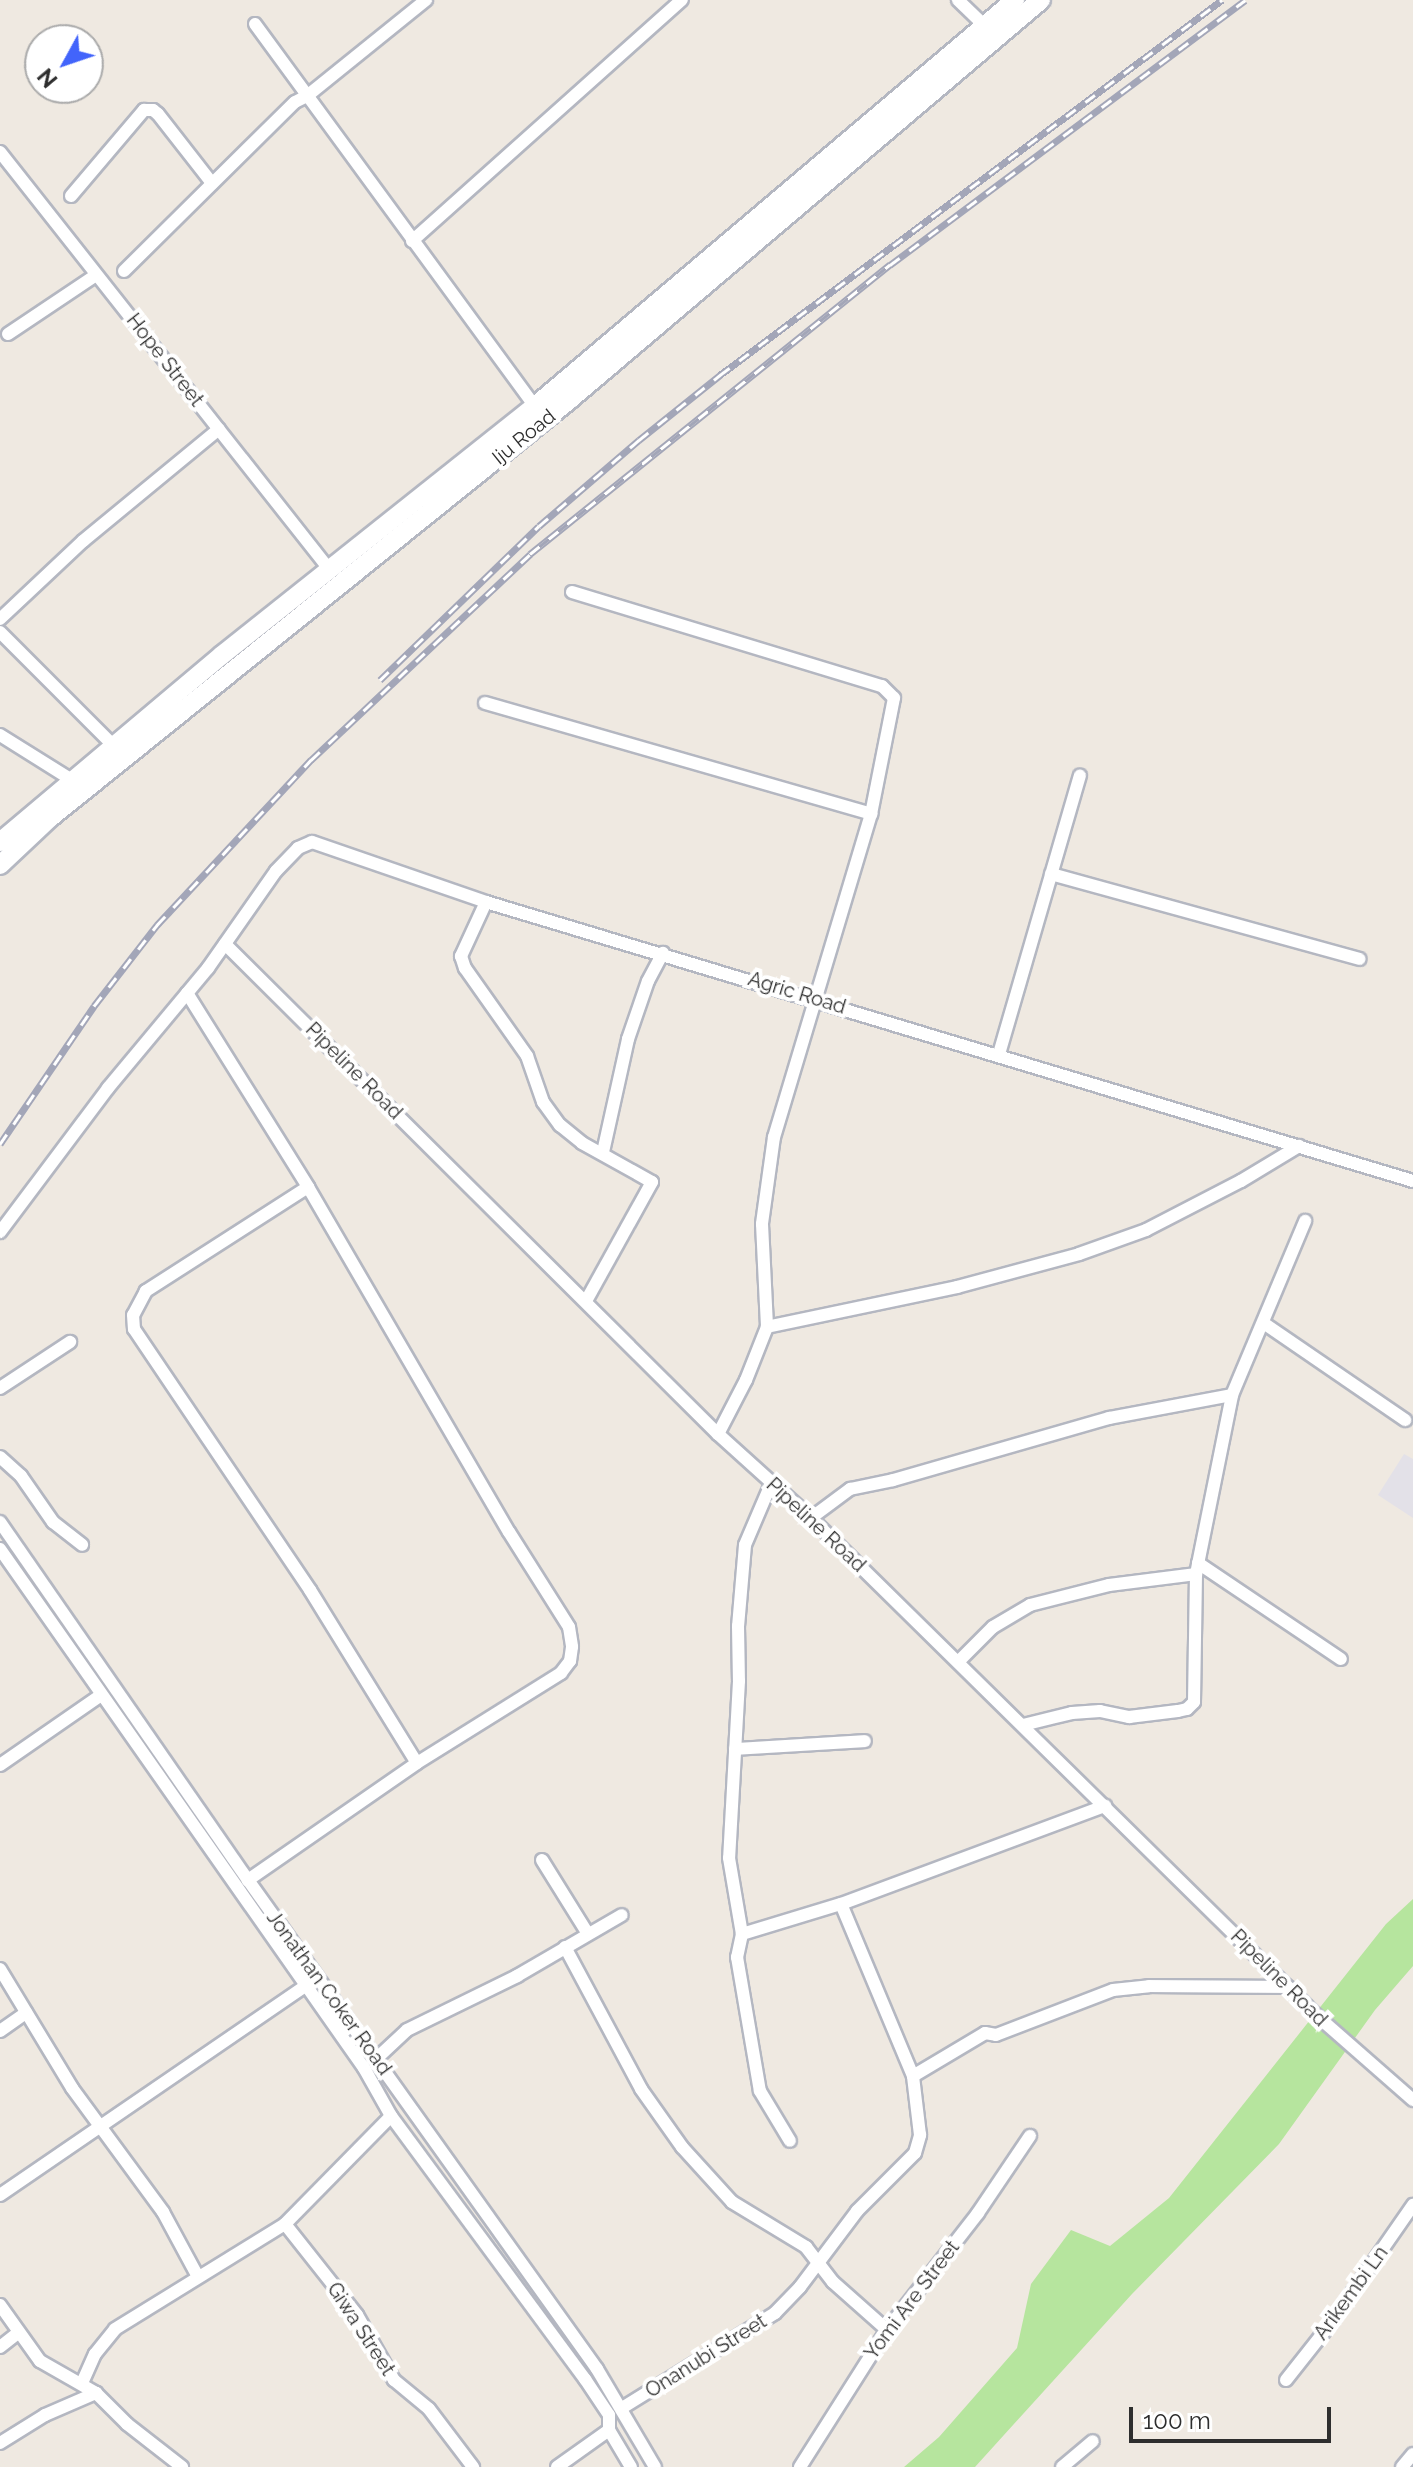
<!DOCTYPE html>
<html>
<head>
<meta charset="utf-8">
<style>
	body { margin:0 }
	#map { position:relative; width:1413px; height:2467px; overflow:hidden; background:#efe9e1; font-family:Raleway,sans-serif }
	div>[style] { position:absolute }
	[style*='--x'] { left:calc(var(--x)*1px); top:calc(var(--y)*1px); width:calc(var(--w)*1px); rotate:calc(var(--a)*1deg) }
	.industrial>* { inset:0; background:#e3e1e8 }
	.green>* { inset:0; background:#b6e59e }
	.roads { filter:drop-shadow(2px 0 #b4b7c1) drop-shadow(-2px 0 #b4b7c1) drop-shadow(0 2px #b4b7c1) drop-shadow(0 -2px #b4b7c1) }
	.street>* { height:12px; margin:-6px; padding:0 6px; transform-origin:6px; border-radius:6px; background:#fff }
	.secondary>* { height:18px; margin:-9px; padding:0 9px; transform-origin:9px; border-radius:9px; background:#fff }
	.rail>* { height:7px; margin-top:-3.5px; transform-origin:0; background:repeating-linear-gradient(90deg,#fff 0 12px,#a3a6b8 0 24px); box-sizing:border-box; border-block:2px solid #a3a6b8 }
	span { translate:-50% -50%; white-space:nowrap; text-align:center; line-height:1.15; -webkit-text-stroke:8px #fff; paint-order:stroke }
	.street-label { font-size:20px; color:#2e2e2e }
	.north { position:absolute; left:24px; top:24px; width:80px; height:80px; box-sizing:border-box; background:#fff; border:2px solid #ababab; border-radius:50%; rotate:230deg; font-size:22px; font-weight:700; line-height:32px; text-align:center; color:#2e2e2e }
	.north::after { content:''; display:block; margin:auto; width:28px; height:36px; background:#4264fb; clip-path:polygon(50% 0,100% 100%,50% 72%,0 100%) }
	.scale { position:absolute; left:1129px; top:2407px; width:202px; height:36px; box-sizing:border-box; border:4px solid #2e2e2e; border-top:0; padding-left:10px; font-size:24px; line-height:28px; white-space:nowrap; color:#2e2e2e; -webkit-text-stroke:6px #fff; paint-order:stroke }
</style>
</head>
<body>
<div id="map">
	<div class="industrial">
		<div style="clip-path:polygon(1404px 1454px,1413px 1459px,1413px 1518px,1378px 1495px)"></div>
	</div>
	<div class="green">
		<div style="clip-path:polygon(1413px 1899px,1413px 1966px,1375px 2010px,1279px 2144px,1132px 2294px,975px 2467px,904px 2467px,939px 2437px,1017px 2348px,1031px 2284px,1071px 2230px,1110px 2246px,1169px 2198px,1386px 1924px)"></div>
	</div>
	<div class="roads">
		<div class="street">
			<div style="--x:958;--y:0;--w:37;--a:44"></div>
			<div style="--x:255;--y:24;--w:474;--a:53.8"></div>
			<div style="--x:0;--y:152;--w:531;--a:51.73"></div>
			<div style="--x:71;--y:196;--w:113;--a:-49.7"></div>
			<div style="--x:144;--y:110;--w:9;--a:0"></div>
			<div style="--x:153;--y:110;--w:6;--a:39"></div>
			<div style="--x:158;--y:114;--w:88;--a:52"></div>
			<div style="--x:412;--y:241;--w:362;--a:-41.8"></div>
			<div style="--x:124;--y:271;--w:240;--a:-44.7"></div>
			<div style="--x:295;--y:102;--w:13;--a:-27"></div>
			<div style="--x:307;--y:96;--w:153;--a:-38.9"></div>
			<div style="--x:8;--y:334;--w:106;--a:-33.8"></div>
			<div style="--x:572;--y:592;--w:324;--a:16.9"></div>
			<div style="--x:882;--y:686;--w:17;--a:45"></div>
			<div style="--x:894;--y:698;--w:118;--a:101.2"></div>
			<div style="--x:871;--y:814;--w:337;--a:106.7"></div>
			<div style="--x:774;--y:1137;--w:88;--a:97.9"></div>
			<div style="--x:762;--y:1224;--w:103;--a:87.2"></div>
			<div style="--x:767;--y:1327;--w:57;--a:111.6"></div>
			<div style="--x:746;--y:1380;--w:61;--a:117.4"></div>
			<div style="--x:0;--y:619;--w:114;--a:-43.2"></div>
			<div style="--x:83;--y:541;--w:176;--a:-39.5"></div>
			<div style="--x:0;--y:632;--w:160;--a:45"></div>
			<div style="--x:485;--y:703;--w:402;--a:16"></div>
			<div style="--x:0;--y:735;--w:85;--a:32"></div>
			<div style="--x:1051;--y:874;--w:320;--a:15.4"></div>
			<div style="--x:486;--y:902;--w:60;--a:114.8"></div>
			<div style="--x:461;--y:956;--w:13;--a:72"></div>
			<div style="--x:465;--y:968;--w:108;--a:54.8"></div>
			<div style="--x:527;--y:1056;--w:49;--a:70.8"></div>
			<div style="--x:543;--y:1102;--w:29;--a:54"></div>
			<div style="--x:560;--y:1125;--w:28;--a:39"></div>
			<div style="--x:582;--y:1143;--w:80;--a:29.1"></div>
			<div style="--x:652;--y:1182;--w:136;--a:119"></div>
			<div style="--x:225;--y:944;--w:695;--a:44.83"></div>
			<div style="--x:718;--y:1434;--w:125;--a:42.1"></div>
			<div style="--x:811;--y:1518;--w:709;--a:44.54"></div>
			<div style="--x:1316;--y:2015;--w:129;--a:41.2"></div>
			<div style="--x:187;--y:993;--w:229;--a:58"></div>
			<div style="--x:308;--y:1187;--w:399;--a:59.8"></div>
			<div style="--x:509;--y:1532;--w:112;--a:57.7"></div>
			<div style="--x:569;--y:1627;--w:20;--a:81"></div>
			<div style="--x:572;--y:1647;--w:14;--a:98"></div>
			<div style="--x:570;--y:1661;--w:15;--a:127"></div>
			<div style="--x:561;--y:1673;--w:170;--a:148"></div>
			<div style="--x:417;--y:1763;--w:206;--a:145.3"></div>
			<div style="--x:999;--y:1054;--w:290;--a:-73.8"></div>
			<div style="--x:603;--y:1152;--w:116;--a:-77.5"></div>
			<div style="--x:628;--y:1039;--w:61;--a:-71"></div>
			<div style="--x:648;--y:981;--w:32;--a:-62"></div>
			<div style="--x:308;--y:1187;--w:193;--a:147.3"></div>
			<div style="--x:146;--y:1291;--w:27;--a:118"></div>
			<div style="--x:133;--y:1315;--w:14;--a:86"></div>
			<div style="--x:134;--y:1329;--w:315;--a:56"></div>
			<div style="--x:310;--y:1590;--w:203;--a:58.3"></div>
			<div style="--x:0;--y:1232;--w:180;--a:-53.1"></div>
			<div style="--x:108;--y:1088;--w:156;--a:-50.2"></div>
			<div style="--x:208;--y:968;--w:118;--a:-55"></div>
			<div style="--x:276;--y:871;--w:32;--a:-46"></div>
			<div style="--x:298;--y:848;--w:15;--a:-23"></div>
			<div style="--x:312;--y:842;--w:184;--a:19"></div>
			<div style="--x:486;--y:902;--w:968;--a:16.75"></div>
			<div style="--x:1265;--y:1324;--w:170;--a:34.4"></div>
			<div style="--x:767;--y:1327;--w:194;--a:-11.9"></div>
			<div style="--x:957;--y:1287;--w:126;--a:-15.1"></div>
			<div style="--x:1079;--y:1254;--w:71;--a:-19.7"></div>
			<div style="--x:1146;--y:1230;--w:107;--a:-27.3"></div>
			<div style="--x:1241;--y:1181;--w:68;--a:-31.1"></div>
			<div style="--x:0;--y:1388;--w:84;--a:-33.3"></div>
			<div style="--x:0;--y:1457;--w:28;--a:42"></div>
			<div style="--x:21;--y:1476;--w:56;--a:55.2"></div>
			<div style="--x:53;--y:1522;--w:37;--a:38"></div>
			<div style="--x:771;--y:1484;--w:66;--a:113.1"></div>
			<div style="--x:745;--y:1545;--w:81;--a:94.9"></div>
			<div style="--x:738;--y:1626;--w:55;--a:89"></div>
			<div style="--x:739;--y:1681;--w:177;--a:93.2"></div>
			<div style="--x:729;--y:1858;--w:77;--a:80.3"></div>
			<div style="--x:742;--y:1934;--w:24;--a:102"></div>
			<div style="--x:737;--y:1957;--w:136;--a:80.3"></div>
			<div style="--x:760;--y:2091;--w:58;--a:59"></div>
			<div style="--x:811;--y:1518;--w:49;--a:-36.6"></div>
			<div style="--x:850;--y:1489;--w:44;--a:-11.8"></div>
			<div style="--x:893;--y:1480;--w:225;--a:-16"></div>
			<div style="--x:1109;--y:1418;--w:125;--a:-10.6"></div>
			<div style="--x:0;--y:1522;--w:436;--a:55.3"></div>
			<div style="--x:248;--y:1880;--w:601;--a:54.48"></div>
			<div style="--x:597;--y:2369;--w:114;--a:59.4"></div>
			<div style="--x:0;--y:1549;--w:634;--a:54.96"></div>
			<div style="--x:364;--y:2068;--w:55;--a:60.6"></div>
			<div style="--x:391;--y:2116;--w:327;--a:53.6"></div>
			<div style="--x:585;--y:2379;--w:43;--a:56.3"></div>
			<div style="--x:609;--y:2415;--w:15;--a:90"></div>
			<div style="--x:609;--y:2430;--w:43;--a:59.3"></div>
			<div style="--x:1198;--y:1563;--w:172;--a:33.9"></div>
			<div style="--x:958;--y:1662;--w:49;--a:-45"></div>
			<div style="--x:993;--y:1627;--w:43;--a:-30.7"></div>
			<div style="--x:1030;--y:1605;--w:81;--a:-14.2"></div>
			<div style="--x:1109;--y:1585;--w:88;--a:-7.2"></div>
			<div style="--x:1023;--y:1725;--w:50;--a:-13.8"></div>
			<div style="--x:1072;--y:1713;--w:28;--a:-4"></div>
			<div style="--x:1100;--y:1711;--w:30;--a:12"></div>
			<div style="--x:1129;--y:1717;--w:49;--a:-7"></div>
			<div style="--x:1178;--y:1711;--w:9;--a:-13"></div>
			<div style="--x:1187;--y:1709;--w:10;--a:-45"></div>
			<div style="--x:1194;--y:1702;--w:128;--a:-89.1"></div>
			<div style="--x:1196;--y:1574;--w:183;--a:-78.6"></div>
			<div style="--x:1232;--y:1395;--w:189;--a:-67.2"></div>
			<div style="--x:735;--y:1749;--w:130;--a:-3.5"></div>
			<div style="--x:0;--y:1765;--w:123;--a:-34.7"></div>
			<div style="--x:542;--y:1860;--w:87;--a:58.1"></div>
			<div style="--x:742;--y:1934;--w:103;--a:-16.9"></div>
			<div style="--x:841;--y:1904;--w:282;--a:-20.4"></div>
			<div style="--x:565;--y:1947;--w:161;--a:61.8"></div>
			<div style="--x:641;--y:2089;--w:71;--a:54.7"></div>
			<div style="--x:682;--y:2147;--w:74;--a:47.7"></div>
			<div style="--x:732;--y:2202;--w:87;--a:31.3"></div>
			<div style="--x:806;--y:2247;--w:44;--a:52.4"></div>
			<div style="--x:833;--y:2282;--w:72;--a:41.6"></div>
			<div style="--x:0;--y:1969;--w:139;--a:58.8"></div>
			<div style="--x:72;--y:2088;--w:154;--a:53.7"></div>
			<div style="--x:163;--y:2212;--w:72;--a:61.6"></div>
			<div style="--x:0;--y:2031;--w:32;--a:-35"></div>
			<div style="--x:376;--y:2059;--w:42;--a:-43.1"></div>
			<div style="--x:407;--y:2030;--w:123;--a:-26.1"></div>
			<div style="--x:517;--y:1976;--w:121;--a:-30.2"></div>
			<div style="--x:913;--y:2076;--w:84;--a:-30.8"></div>
			<div style="--x:985;--y:2033;--w:11;--a:10"></div>
			<div style="--x:996;--y:2035;--w:125;--a:-21"></div>
			<div style="--x:1113;--y:1990;--w:36;--a:-6"></div>
			<div style="--x:1149;--y:1986;--w:139;--a:0.4"></div>
			<div style="--x:0;--y:2195;--w:368;--a:-34.4"></div>
			<div style="--x:285;--y:2224;--w:116;--a:51.6"></div>
			<div style="--x:357;--y:2315;--w:75;--a:60.4"></div>
			<div style="--x:394;--y:2380;--w:45;--a:39.6"></div>
			<div style="--x:429;--y:2409;--w:73;--a:52.8"></div>
			<div style="--x:0;--y:2305;--w:69;--a:54.5"></div>
			<div style="--x:40;--y:2361;--w:64;--a:29.7"></div>
			<div style="--x:96;--y:2393;--w:44;--a:45"></div>
			<div style="--x:127;--y:2424;--w:70;--a:38"></div>
			<div style="--x:0;--y:2347;--w:23;--a:-38"></div>
			<div style="--x:1286;--y:2380;--w:73;--a:-51.7"></div>
			<div style="--x:1331;--y:2323;--w:144;--a:-55.2"></div>
			<div style="--x:82;--y:2383;--w:32;--a:-66"></div>
			<div style="--x:95;--y:2354;--w:32;--a:-51"></div>
			<div style="--x:115;--y:2329;--w:200;--a:-31.7"></div>
			<div style="--x:285;--y:2224;--w:151;--a:-45.5"></div>
			<div style="--x:622;--y:2408;--w:180;--a:-31.8"></div>
			<div style="--x:775;--y:2313;--w:36;--a:-46"></div>
			<div style="--x:800;--y:2287;--w:95;--a:-53.1"></div>
			<div style="--x:857;--y:2211;--w:82;--a:-45"></div>
			<div style="--x:915;--y:2153;--w:19;--a:-74"></div>
			<div style="--x:920;--y:2135;--w:59;--a:-96.8"></div>
			<div style="--x:913;--y:2076;--w:186;--a:-112.7"></div>
			<div style="--x:0;--y:2443;--w:53;--a:-31.9"></div>
			<div style="--x:45;--y:2415;--w:56;--a:-23.3"></div>
			<div style="--x:557;--y:2467;--w:64;--a:-35.4"></div>
			<div style="--x:800;--y:2467;--w:162;--a:-57.6"></div>
			<div style="--x:887;--y:2330;--w:148;--a:-52.1"></div>
			<div style="--x:978;--y:2213;--w:93;--a:-56"></div>
			<div style="--x:1062;--y:2467;--w:40;--a:-40"></div>
			<div style="--x:1402;--y:2467;--w:17;--a:-50"></div>
		</div>
		<div class="secondary">
			<div style="--x:0;--y:842;--w:290;--a:-40.1"></div>
			<div style="--x:222;--y:655;--w:400;--a:-38.5"></div>
			<div style="--x:535;--y:406;--w:629;--a:-40.23"></div>
			<div style="--x:0;--y:865;--w:70;--a:-43.3"></div>
			<div style="--x:51;--y:817;--w:664;--a:-38.82"></div>
			<div style="--x:568;--y:401;--w:620;--a:-40.29"></div>
		</div>
	</div>
	<div class="rail">
		<div style="--x:380;--y:680;--w:221;--a:-44.1"></div>
		<div style="--x:539;--y:526;--w:132;--a:-40.7"></div>
		<div style="--x:639;--y:440;--w:104;--a:-38.7"></div>
		<div style="--x:720;--y:375;--w:627;--a:-36.76"></div>
		<div style="--x:0;--y:1144;--w:167;--a:-55.7"></div>
		<div style="--x:94;--y:1006;--w:103;--a:-52.1"></div>
		<div style="--x:157;--y:925;--w:226;--a:-47"></div>
		<div style="--x:311;--y:760;--w:301;--a:-43.2"></div>
		<div style="--x:530;--y:554;--w:462;--a:-38.8"></div>
		<div style="--x:890;--y:265;--w:443;--a:-36.7"></div>
	</div>
	<div class="street-label">
		<span style="left:165px;top:360px;rotate:52deg">Hope Street</span>
		<span style="left:524px;top:437px;rotate:-39deg">Iju Road</span>
		<span style="left:797px;top:993px;rotate:17deg">Agric Road</span>
		<span style="left:354px;top:1071px;rotate:45deg">Pipeline Road</span>
		<span style="left:816px;top:1525px;rotate:43deg">Pipeline Road</span>
		<span style="left:1279px;top:1978px;rotate:45deg">Pipeline Road</span>
		<span style="left:329px;top:1993px;rotate:54deg">Jonathan Coker Road</span>
		<span style="left:1351px;top:2293px;rotate:-54deg">Arikembi Ln</span>
		<span style="left:912px;top:2300px;rotate:-53deg">Yomi Are Street</span>
		<span style="left:361px;top:2329px;rotate:57deg">Giwa Street</span>
		<span style="left:706px;top:2356px;rotate:-32deg">Onanubi Street</span>
	</div>
	<div class="north">N</div>
	<div class="scale">100 m</div>
</div>
</body>
</html>
